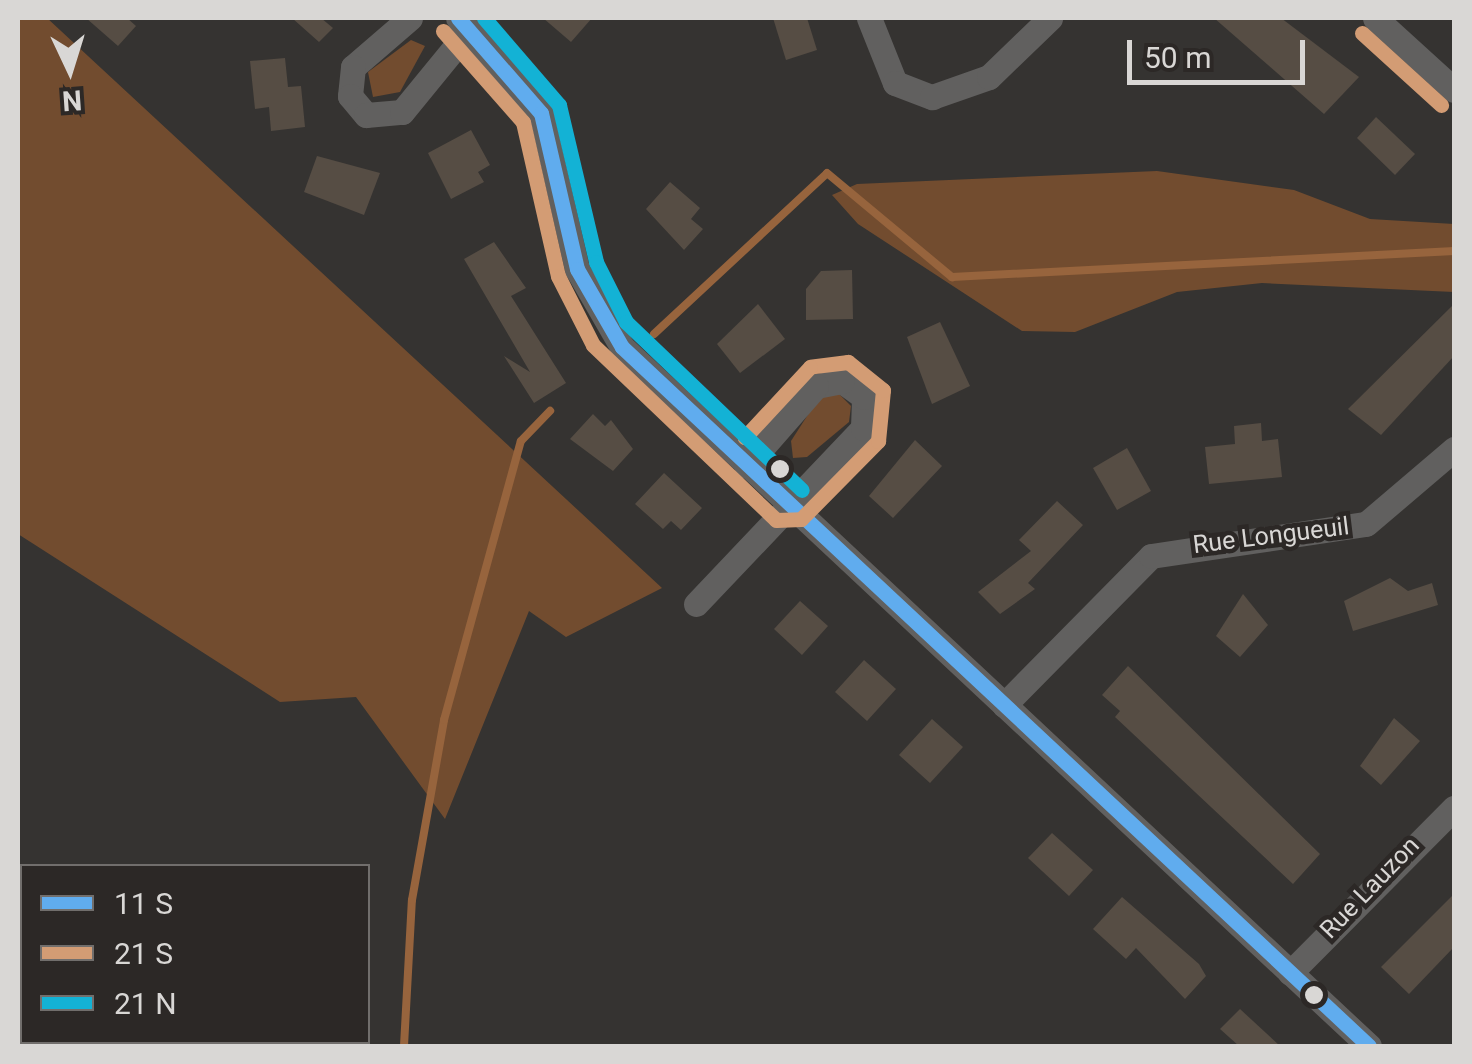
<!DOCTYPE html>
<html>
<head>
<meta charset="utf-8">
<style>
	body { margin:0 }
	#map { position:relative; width:1472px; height:1064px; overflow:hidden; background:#353331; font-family:Roboto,sans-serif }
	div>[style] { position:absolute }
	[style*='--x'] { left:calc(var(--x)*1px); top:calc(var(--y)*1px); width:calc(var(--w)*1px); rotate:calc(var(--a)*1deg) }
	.green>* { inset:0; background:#724c2f }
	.stream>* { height:8px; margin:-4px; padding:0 4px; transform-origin:4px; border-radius:4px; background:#97643d }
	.building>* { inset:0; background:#564d44 }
	.minor>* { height:25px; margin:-12.5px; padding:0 12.5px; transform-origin:12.5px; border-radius:12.5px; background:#61605f }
	.bus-1>* { height:15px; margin:-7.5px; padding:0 7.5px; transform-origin:7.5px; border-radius:7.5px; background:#60acee }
	.bus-2>* { height:15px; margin:-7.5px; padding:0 7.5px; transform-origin:7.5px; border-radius:7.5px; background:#d39c74 }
	.bus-3>* { height:15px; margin:-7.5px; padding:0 7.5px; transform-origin:7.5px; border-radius:7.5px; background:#13b2d5 }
	.dots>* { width:28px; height:28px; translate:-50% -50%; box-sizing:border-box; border:5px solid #2c2826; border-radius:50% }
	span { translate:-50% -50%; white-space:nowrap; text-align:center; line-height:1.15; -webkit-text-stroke:9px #2c2826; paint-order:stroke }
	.street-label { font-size:25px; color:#d9d7d5 }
	.frame { position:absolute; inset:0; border:20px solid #d9d7d5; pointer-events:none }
	.legend { position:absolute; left:20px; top:864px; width:350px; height:180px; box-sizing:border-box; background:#2c2826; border:2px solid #716e6c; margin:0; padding:12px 18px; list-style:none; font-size:30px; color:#d9d7d5 }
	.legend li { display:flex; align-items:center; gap:20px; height:50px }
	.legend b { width:50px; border:2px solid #716e6c }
	.north { position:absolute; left:20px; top:20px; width:100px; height:100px; -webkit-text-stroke:8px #2c2826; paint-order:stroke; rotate:176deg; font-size:28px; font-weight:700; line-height:40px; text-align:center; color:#d9d7d5 }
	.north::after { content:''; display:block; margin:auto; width:35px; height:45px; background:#d9d7d5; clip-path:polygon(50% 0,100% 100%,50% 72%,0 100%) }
	.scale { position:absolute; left:1127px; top:40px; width:178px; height:45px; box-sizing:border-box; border:5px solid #d9d7d5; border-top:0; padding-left:12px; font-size:30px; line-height:35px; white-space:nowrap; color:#d9d7d5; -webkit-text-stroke:8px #2c2826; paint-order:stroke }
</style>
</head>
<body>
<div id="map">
	<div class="green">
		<div style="clip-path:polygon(18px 18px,47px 18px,662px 588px,566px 637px,529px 611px,445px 819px,356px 697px,280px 702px,18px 534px)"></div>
		<div style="clip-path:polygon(411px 40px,425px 46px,400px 92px,373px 97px,368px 72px)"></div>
		<div style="clip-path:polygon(1157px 171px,1294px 190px,1370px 219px,1454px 224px,1454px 292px,1262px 283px,1177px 292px,1075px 332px,1022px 331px,858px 224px,832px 195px,857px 184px)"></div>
		<div style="clip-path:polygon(837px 392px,851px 406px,849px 422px,807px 457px,793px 458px,791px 441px,818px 399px)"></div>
	</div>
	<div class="stream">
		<div style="--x:654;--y:334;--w:236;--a:-42.9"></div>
		<div style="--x:827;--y:173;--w:163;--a:39.8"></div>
		<div style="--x:952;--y:277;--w:503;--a:-2.96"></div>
		<div style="--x:404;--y:1046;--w:146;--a:-86.9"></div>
		<div style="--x:412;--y:900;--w:183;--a:-79.9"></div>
		<div style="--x:444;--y:720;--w:289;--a:-74.6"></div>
		<div style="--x:521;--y:441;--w:42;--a:-46"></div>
	</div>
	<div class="building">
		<div style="clip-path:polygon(86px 18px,127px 18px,136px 26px,118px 46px)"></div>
		<div style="clip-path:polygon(292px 18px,321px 18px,333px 28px,319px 42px)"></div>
		<div style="clip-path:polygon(543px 18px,592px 18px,571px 42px)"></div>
		<div style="clip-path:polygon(773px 18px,807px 18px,817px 50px,786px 60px)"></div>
		<div style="clip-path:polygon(1214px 18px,1281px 18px,1359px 77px,1324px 114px)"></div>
		<div style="clip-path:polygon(285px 58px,288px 87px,301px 86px,305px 127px,271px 131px,269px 107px,255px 109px,250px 61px)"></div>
		<div style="clip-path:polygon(1376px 117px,1415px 154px,1395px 175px,1357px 138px)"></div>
		<div style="clip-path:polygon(471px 130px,490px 165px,478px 172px,484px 182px,451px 199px,428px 153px)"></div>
		<div style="clip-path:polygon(317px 156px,380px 173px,364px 215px,304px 192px)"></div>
		<div style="clip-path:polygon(670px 182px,700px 208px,691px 219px,703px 229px,684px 250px,646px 209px)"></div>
		<div style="clip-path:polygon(494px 242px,526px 288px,511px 296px,566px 383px,534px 403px,504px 356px,530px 372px,464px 259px)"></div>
		<div style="clip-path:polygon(852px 270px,853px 319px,806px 320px,806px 289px,821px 271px)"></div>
		<div style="clip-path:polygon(758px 304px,785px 339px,740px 373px,717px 344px)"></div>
		<div style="clip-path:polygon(1454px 304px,1454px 356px,1381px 435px,1348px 409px)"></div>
		<div style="clip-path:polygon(940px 322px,970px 386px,932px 404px,907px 337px)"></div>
		<div style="clip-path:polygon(593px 414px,605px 426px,611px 420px,633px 449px,613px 471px,570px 439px)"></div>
		<div style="clip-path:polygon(1261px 423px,1262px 441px,1278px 439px,1282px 477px,1209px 484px,1205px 447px,1235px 444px,1234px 426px)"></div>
		<div style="clip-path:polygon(915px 440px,942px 466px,893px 518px,869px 496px)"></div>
		<div style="clip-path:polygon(1127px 448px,1151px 491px,1117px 510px,1093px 468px)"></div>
		<div style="clip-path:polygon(664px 473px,702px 508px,681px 530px,671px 521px,663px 529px,635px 504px)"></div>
		<div style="clip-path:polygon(1057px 501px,1083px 525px,1028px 583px,1035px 589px,1000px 614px,978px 592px,1031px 551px,1019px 540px)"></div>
		<div style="clip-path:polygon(1390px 578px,1408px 591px,1432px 583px,1438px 605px,1353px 631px,1344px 601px)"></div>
		<div style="clip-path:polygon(1243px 594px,1268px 625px,1240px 657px,1216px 636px)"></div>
		<div style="clip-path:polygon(800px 601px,828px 626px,802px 655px,774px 629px)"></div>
		<div style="clip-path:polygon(864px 660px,896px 689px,867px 721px,835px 692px)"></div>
		<div style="clip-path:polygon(1128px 666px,1320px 854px,1293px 884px,1115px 717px,1120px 711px,1102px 695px)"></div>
		<div style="clip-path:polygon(1394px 718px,1420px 741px,1381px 785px,1360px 766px)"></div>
		<div style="clip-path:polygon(932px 719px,963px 747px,930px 783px,899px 755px)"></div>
		<div style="clip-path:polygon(1052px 833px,1093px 870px,1069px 896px,1028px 858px)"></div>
		<div style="clip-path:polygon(1454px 894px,1454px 947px,1409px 994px,1381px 967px)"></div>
		<div style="clip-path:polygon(1122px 897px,1199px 964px,1206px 976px,1185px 999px,1136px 948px,1126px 959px,1093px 929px)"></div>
		<div style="clip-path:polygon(1240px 1009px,1280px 1046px,1239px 1046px,1220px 1029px)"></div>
	</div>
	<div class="minor">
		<div style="--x:410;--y:18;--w:75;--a:139.3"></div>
		<div style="--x:353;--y:67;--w:29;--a:96"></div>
		<div style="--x:350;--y:96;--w:25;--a:50"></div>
		<div style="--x:366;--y:115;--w:36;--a:-5"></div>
		<div style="--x:402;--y:112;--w:107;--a:-50.7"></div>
		<div style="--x:458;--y:18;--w:126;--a:48.9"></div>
		<div style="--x:541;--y:113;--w:160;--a:77"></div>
		<div style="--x:577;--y:269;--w:90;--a:60"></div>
		<div style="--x:622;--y:347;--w:1023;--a:43.1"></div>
		<div style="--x:869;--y:18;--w:70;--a:68.2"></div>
		<div style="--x:895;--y:83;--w:40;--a:21"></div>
		<div style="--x:932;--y:97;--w:60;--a:-19.3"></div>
		<div style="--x:989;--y:77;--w:85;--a:-44"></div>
		<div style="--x:1375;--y:18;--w:107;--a:42.3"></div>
		<div style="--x:696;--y:604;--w:243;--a:-46.5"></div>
		<div style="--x:863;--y:428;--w:31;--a:-88"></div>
		<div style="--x:864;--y:397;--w:27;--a:-144"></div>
		<div style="--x:842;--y:381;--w:26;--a:169"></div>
		<div style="--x:816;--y:386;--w:106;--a:131.2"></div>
		<div style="--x:1004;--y:705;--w:209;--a:-45.4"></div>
		<div style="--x:1151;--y:556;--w:217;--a:-8.5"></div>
		<div style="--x:1366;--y:524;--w:116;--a:-40.4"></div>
		<div style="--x:1290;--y:973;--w:233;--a:-45.2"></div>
	</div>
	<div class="bus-1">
		<div style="--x:458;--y:18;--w:126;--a:48.9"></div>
		<div style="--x:541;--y:113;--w:160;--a:77"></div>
		<div style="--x:577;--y:269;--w:90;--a:60"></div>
		<div style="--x:622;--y:347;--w:1023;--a:43.1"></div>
	</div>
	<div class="bus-2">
		<div style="--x:443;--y:31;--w:121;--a:48.7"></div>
		<div style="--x:523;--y:122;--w:158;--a:77.2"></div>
		<div style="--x:558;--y:276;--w:77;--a:63.1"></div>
		<div style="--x:593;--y:345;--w:253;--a:43.7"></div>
		<div style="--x:776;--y:520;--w:25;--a:-2"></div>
		<div style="--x:801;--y:519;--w:110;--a:-45.4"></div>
		<div style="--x:878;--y:441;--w:51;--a:-84.4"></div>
		<div style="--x:883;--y:390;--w:45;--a:-141.3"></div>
		<div style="--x:848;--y:362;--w:38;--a:173"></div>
		<div style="--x:810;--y:367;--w:96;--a:132.9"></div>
		<div style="--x:1362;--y:33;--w:107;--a:42.3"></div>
	</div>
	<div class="bus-3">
		<div style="--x:484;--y:18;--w:115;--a:49.2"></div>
		<div style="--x:559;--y:105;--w:161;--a:76.7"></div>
		<div style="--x:596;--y:262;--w:67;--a:63.4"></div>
		<div style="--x:626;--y:322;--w:243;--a:43.7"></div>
	</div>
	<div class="dots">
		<div style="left:780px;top:469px;background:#d9d7d5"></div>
		<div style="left:1314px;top:995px;background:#d9d7d5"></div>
	</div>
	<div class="street-label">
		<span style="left:1271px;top:536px;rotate:-7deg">Rue Longueuil</span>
		<span style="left:1370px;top:888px;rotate:-46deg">Rue Lauzon</span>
	</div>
	<div class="frame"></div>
	<ul class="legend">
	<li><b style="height:12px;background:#60acee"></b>11 S</li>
	<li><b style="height:12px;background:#d39c74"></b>21 S</li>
	<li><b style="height:12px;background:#13b2d5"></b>21 N</li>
	</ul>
	<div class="north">N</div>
	<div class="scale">50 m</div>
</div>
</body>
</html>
